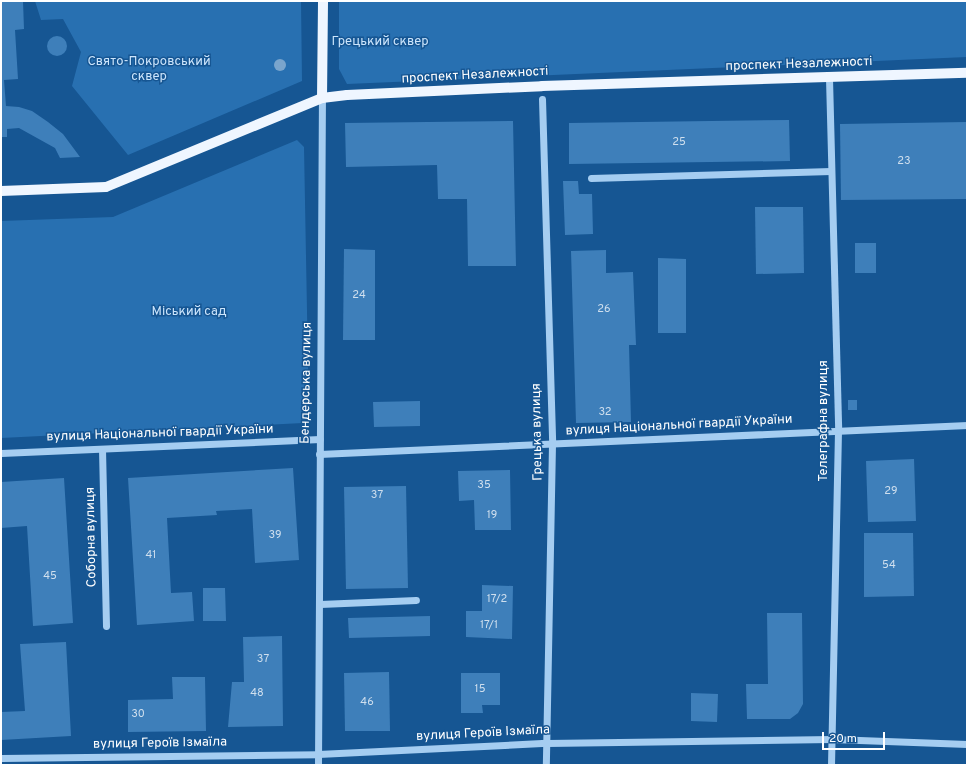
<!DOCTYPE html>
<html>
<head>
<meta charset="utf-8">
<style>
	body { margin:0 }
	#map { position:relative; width:968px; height:766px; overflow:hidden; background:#165693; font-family:Overpass,sans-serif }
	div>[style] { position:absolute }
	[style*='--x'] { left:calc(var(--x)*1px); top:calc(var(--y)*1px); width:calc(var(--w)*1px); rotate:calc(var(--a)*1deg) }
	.green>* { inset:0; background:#2870b1 }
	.building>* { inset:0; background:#3e7fba }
	.round { border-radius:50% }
	.minor>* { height:7px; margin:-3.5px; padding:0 3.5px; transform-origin:3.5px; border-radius:3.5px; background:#a5cdf1 }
	.major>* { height:10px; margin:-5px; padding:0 5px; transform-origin:5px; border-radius:5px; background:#eff6ff }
	.trees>* { width:12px; height:12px; margin:-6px; border-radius:50%; background:#7aa5cd }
	span { translate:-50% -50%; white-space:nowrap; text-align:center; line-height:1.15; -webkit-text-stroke:3px #165693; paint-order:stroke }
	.number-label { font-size:11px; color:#cfdfee }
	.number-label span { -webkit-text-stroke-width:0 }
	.park-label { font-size:13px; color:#cce5fc }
	.street-label { font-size:13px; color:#fff }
	.frame { position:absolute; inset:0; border:2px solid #fff; pointer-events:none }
	.scale { position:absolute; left:822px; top:732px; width:63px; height:18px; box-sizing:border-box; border:2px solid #fff; border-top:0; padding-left:5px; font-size:12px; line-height:14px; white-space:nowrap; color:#fff; -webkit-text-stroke:3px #165693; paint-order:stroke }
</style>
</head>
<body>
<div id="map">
	<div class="green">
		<div style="clip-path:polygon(35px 1px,301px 1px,302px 81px,128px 155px,72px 86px,81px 52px,63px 19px,41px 20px)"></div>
		<div style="clip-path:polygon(339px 1px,967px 1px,967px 57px,347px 84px,339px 69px)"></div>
		<div style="clip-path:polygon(297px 140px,304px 147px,309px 420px,303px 423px,1px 438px,1px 221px,113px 217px)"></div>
	</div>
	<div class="building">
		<div style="clip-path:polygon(1px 1px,23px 1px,24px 29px,15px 30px,18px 79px,4px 80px,6px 106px,19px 107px,32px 111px,48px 122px,63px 134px,80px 157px,60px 158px,55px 148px,19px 128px,7px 129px,7px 137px,1px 137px)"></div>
		<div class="round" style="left:47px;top:36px;width:20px;height:20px"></div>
		<div style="clip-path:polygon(789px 120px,790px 161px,569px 164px,569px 123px)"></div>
		<div style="clip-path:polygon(513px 121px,516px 266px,468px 266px,467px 199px,438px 199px,437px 165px,346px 167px,345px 123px)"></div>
		<div style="clip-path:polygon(967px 122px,967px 199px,841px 200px,840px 124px)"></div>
		<div style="clip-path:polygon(563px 181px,578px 181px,579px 194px,592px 194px,593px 234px,565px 235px)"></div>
		<div style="clip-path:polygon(755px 207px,803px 207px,804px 273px,756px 274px)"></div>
		<div style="clip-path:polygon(855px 243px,876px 243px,876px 273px,855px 273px)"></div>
		<div style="clip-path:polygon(344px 249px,375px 250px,375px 340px,343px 340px)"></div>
		<div style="clip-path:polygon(606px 250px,606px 273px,633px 272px,636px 345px,629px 345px,631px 422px,576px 423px,571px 251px)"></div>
		<div style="clip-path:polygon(658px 258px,686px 259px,686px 333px,658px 333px)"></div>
		<div style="clip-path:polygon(848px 400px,857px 400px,857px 410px,848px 410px)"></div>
		<div style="clip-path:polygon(420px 401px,420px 426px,374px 427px,373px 402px)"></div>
		<div style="clip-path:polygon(914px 459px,916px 521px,868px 522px,866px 461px)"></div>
		<div style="clip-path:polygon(293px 468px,299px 560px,255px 563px,252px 509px,216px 511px,217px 515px,167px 518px,171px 593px,192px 592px,194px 621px,137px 625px,128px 478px)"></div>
		<div style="clip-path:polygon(510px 470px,511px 530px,475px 530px,474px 500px,459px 501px,458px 471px)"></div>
		<div style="clip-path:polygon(64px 478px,73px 623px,33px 626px,27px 526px,1px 528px,1px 482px)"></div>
		<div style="clip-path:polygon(406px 486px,408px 588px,346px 589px,344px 487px)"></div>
		<div style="clip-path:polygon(864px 533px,913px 533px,914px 596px,864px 597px)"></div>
		<div style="clip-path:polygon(482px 585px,513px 586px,512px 639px,466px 637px,466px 611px,482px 611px)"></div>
		<div style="clip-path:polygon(203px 588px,225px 588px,226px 621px,203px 621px)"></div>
		<div style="clip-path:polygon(767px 613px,802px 613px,803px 704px,798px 713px,790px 719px,747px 719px,746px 684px,768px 684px)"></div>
		<div style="clip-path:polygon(430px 616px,430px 636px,349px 638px,348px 618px)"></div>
		<div style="clip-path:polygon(282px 636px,283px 726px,228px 727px,232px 682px,244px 682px,243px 637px)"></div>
		<div style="clip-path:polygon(66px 642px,71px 736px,1px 740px,1px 712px,25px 711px,20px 644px)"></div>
		<div style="clip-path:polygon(389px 672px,390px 731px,345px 731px,344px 673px)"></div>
		<div style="clip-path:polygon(461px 673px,500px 673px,500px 705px,482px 705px,483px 713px,461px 713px)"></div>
		<div style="clip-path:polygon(172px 677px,205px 677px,206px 731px,128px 732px,128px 700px,173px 699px)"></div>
		<div style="clip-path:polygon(691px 693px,718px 694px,717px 722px,691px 721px)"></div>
	</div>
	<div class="minor">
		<div style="--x:829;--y:78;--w:353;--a:88.5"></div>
		<div style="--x:838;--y:431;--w:334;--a:91.2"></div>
		<div style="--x:542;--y:99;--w:345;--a:88.3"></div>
		<div style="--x:552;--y:444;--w:321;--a:91.1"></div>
		<div style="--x:591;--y:178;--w:240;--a:-1.7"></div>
		<div style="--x:102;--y:449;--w:177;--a:88.7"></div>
		<div style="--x:1;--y:453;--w:319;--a:-2.5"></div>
		<div style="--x:319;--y:454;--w:649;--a:-2.56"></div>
		<div style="--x:320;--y:604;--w:96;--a:-2.4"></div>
		<div style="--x:1;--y:758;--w:317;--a:-0.7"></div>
		<div style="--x:318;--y:754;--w:229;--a:-2.8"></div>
		<div style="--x:547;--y:743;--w:285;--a:-0.8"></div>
		<div style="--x:832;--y:739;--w:135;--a:2.1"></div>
		<div style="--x:318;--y:765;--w:667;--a:-89.66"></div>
	</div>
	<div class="major">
		<div style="--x:322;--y:98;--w:97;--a:-89.4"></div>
		<div style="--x:1;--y:191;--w:105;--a:-2.2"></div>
		<div style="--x:106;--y:187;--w:234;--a:-22.4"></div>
		<div style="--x:322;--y:98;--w:25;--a:-7"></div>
		<div style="--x:347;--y:95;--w:195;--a:-2.6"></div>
		<div style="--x:542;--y:86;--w:425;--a:-1.8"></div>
	</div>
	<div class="trees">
		<div style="left:280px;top:65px"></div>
	</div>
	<div class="number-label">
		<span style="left:679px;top:142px">25</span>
		<span style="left:904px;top:161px">23</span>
		<span style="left:359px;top:295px">24</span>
		<span style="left:604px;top:309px">26</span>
		<span style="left:605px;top:412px">32</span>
		<span style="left:484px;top:485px">35</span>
		<span style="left:891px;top:491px">29</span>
		<span style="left:377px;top:495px">37</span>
		<span style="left:492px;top:515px">19</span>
		<span style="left:275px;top:535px">39</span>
		<span style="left:151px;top:555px">41</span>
		<span style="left:889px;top:565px">54</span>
		<span style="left:50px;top:576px">45</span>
		<span style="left:497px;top:599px">17/2</span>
		<span style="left:489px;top:625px">17/1</span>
		<span style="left:263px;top:659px">37</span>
		<span style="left:480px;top:689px">15</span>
		<span style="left:257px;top:693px">48</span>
		<span style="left:367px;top:702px">46</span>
		<span style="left:138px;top:714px">30</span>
	</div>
	<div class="park-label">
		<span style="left:380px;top:42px">Грецький сквер</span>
		<span style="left:149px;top:70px">Свято-Покровський<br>сквер</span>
		<span style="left:189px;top:312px">Міський сад</span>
	</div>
	<div class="street-label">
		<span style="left:799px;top:65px;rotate:-2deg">проспект Незалежності</span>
		<span style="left:475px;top:76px;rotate:-3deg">проспект Незалежності</span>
		<span style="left:307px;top:383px;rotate:-89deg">Бендерська вулиця</span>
		<span style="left:824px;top:421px;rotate:-90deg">Телеграфна вулиця</span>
		<span style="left:679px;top:426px;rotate:-3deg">вулиця Національної гвардії України</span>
		<span style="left:538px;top:432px;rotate:-91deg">Грецька вулиця</span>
		<span style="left:160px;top:434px;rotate:-2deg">вулиця Національної гвардії України</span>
		<span style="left:92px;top:537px;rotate:-91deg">Соборна вулиця</span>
		<span style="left:483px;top:734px;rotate:-3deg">вулиця Героїв Ізмаїла</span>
		<span style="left:160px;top:744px;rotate:-1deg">вулиця Героїв Ізмаїла</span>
	</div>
	<div class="frame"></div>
	<div class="scale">20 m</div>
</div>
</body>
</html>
